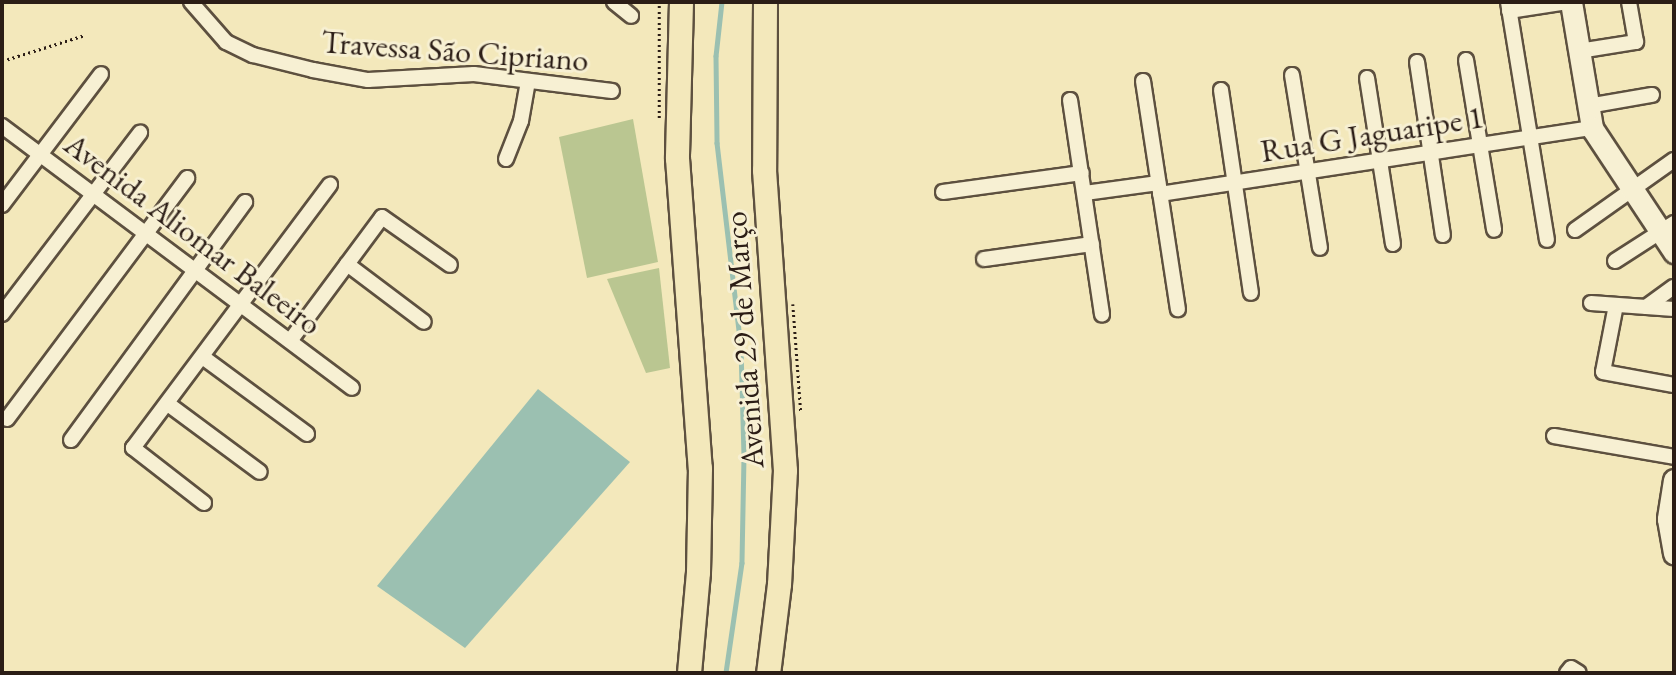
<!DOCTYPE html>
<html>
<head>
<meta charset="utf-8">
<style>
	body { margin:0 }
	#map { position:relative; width:1676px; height:675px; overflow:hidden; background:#f3e8bb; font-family:"EB Garamond",serif }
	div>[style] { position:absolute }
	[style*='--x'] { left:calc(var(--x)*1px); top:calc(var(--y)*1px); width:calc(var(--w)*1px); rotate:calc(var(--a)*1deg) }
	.green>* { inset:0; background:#bac691 }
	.water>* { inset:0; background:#9bc0b1 }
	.stream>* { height:4.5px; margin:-2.25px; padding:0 2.25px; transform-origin:2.25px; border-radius:2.25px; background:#9bc0b1 }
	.path>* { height:2.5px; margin-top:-1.25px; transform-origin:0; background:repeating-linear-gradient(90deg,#2b1d16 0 2px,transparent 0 5.5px) }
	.roads { filter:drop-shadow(2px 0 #5d503f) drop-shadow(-2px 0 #5d503f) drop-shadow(0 2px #5d503f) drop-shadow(0 -2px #5d503f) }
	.minor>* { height:14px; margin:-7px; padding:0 7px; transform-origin:7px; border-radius:7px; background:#f7f0d3 }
	.secondary>* { height:21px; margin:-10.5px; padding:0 10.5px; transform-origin:10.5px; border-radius:10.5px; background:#f7f0d3 }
	.primary>* { height:23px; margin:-11.5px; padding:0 11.5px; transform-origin:11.5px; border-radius:11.5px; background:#f3e8bb }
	span { translate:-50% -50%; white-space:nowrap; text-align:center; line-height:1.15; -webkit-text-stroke:6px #f7f0d3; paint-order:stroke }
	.street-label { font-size:32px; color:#2b1d16 }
	.frame { position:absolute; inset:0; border:4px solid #2b1d16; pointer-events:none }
</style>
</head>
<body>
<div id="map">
	<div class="green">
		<div style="clip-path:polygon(633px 119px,658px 262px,587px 278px,559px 137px)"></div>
		<div style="clip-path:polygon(659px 268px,670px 368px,646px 373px,607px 279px)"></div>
	</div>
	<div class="water">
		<div style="clip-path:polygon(538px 389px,630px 462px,465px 648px,377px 586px)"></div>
	</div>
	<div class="stream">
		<div style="--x:722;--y:2;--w:54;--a:96.3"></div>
		<div style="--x:716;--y:56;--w:87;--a:89.3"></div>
		<div style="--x:717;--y:143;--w:206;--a:83.3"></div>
		<div style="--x:741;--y:348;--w:109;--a:88.4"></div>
		<div style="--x:744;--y:457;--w:106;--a:91.1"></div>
		<div style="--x:742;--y:563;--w:111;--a:98.3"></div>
	</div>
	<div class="path">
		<div style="--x:2;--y:61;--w:87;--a:-17.4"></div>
		<div style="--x:659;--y:118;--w:116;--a:-90"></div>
		<div style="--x:793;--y:304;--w:108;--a:85.8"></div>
	</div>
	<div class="roads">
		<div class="minor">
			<div style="--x:191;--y:2;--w:53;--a:48.8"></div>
			<div style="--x:226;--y:42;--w:30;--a:26"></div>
			<div style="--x:253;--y:55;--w:62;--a:14"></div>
			<div style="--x:313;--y:70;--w:56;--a:10.3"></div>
			<div style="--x:368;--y:80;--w:106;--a:-3.2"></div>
			<div style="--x:474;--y:74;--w:139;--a:7"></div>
			<div style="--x:614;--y:2;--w:22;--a:39"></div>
			<div style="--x:1508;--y:2;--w:241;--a:80.7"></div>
			<div style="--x:1509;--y:11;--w:59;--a:-8.8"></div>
			<div style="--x:1579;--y:51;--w:58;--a:-9"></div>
			<div style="--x:1636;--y:42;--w:41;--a:-99.9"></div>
			<div style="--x:1466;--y:60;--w:172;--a:80.6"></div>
			<div style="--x:1417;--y:62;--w:175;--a:81.5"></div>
			<div style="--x:1292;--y:75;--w:175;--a:80.8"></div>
			<div style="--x:1367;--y:78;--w:168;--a:81.1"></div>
			<div style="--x:1143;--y:81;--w:231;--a:81.3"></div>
			<div style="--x:1221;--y:90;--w:205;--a:81.6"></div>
			<div style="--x:1070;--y:100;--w:217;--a:81.5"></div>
			<div style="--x:1588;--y:106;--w:65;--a:-9.8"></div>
			<div style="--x:2;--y:126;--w:437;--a:36.8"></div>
			<div style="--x:506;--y:159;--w:41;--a:-68.5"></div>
			<div style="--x:521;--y:121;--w:40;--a:-80"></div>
			<div style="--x:943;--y:192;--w:140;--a:-7.8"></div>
			<div style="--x:1085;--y:193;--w:74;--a:-7.8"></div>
			<div style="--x:1160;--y:194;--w:437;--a:-8.7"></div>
			<div style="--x:2;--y:205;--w:164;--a:-52.9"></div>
			<div style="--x:1575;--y:230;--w:121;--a:-35.3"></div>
			<div style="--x:984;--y:259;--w:109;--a:-7.9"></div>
			<div style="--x:1615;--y:261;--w:70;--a:-32.8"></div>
			<div style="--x:347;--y:264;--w:96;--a:37"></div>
			<div style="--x:1591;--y:303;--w:83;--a:4.1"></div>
			<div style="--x:1616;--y:305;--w:68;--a:101"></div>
			<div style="--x:1603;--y:372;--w:72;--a:10.4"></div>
			<div style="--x:1646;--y:307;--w:34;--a:-36"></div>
			<div style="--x:2;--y:314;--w:228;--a:-52.7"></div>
			<div style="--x:290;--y:341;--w:154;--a:-53.4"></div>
			<div style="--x:382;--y:217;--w:83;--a:35.2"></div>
			<div style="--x:204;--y:358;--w:128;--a:36.4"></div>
			<div style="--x:168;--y:404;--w:114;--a:36.5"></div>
			<div style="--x:7;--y:419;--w:301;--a:-53.2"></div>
			<div style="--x:1554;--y:436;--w:122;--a:9.9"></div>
			<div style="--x:71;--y:440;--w:295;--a:-53.8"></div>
			<div style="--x:204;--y:503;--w:90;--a:-142.2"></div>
			<div style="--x:133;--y:448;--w:329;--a:-53.2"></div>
			<div style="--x:1567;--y:673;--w:6;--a:-51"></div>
			<div style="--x:1571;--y:668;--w:9;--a:32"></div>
		</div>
		<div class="secondary">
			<div style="--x:1571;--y:2;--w:128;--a:80.5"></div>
			<div style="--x:1592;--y:128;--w:149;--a:56.5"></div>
			<div style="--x:1674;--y:480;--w:39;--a:99"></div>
			<div style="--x:1668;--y:519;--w:35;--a:80"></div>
		</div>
		<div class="primary">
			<div style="--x:681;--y:2;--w:156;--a:91.5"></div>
			<div style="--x:677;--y:158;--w:311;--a:85.8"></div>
			<div style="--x:700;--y:468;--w:104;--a:91.1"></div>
			<div style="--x:698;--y:572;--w:101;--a:95.1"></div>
			<div style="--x:765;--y:2;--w:168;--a:90.3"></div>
			<div style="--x:764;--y:170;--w:301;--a:86"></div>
			<div style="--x:785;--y:470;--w:114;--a:93"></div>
			<div style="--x:779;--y:584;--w:90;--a:97"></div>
		</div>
	</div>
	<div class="street-label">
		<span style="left:455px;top:51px;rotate:4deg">Travessa São Cipriano</span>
		<span style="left:1372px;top:134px;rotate:-9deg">Rua G Jaguaripe 1</span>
		<span style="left:193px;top:234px;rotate:37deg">Avenida Aliomar Baleeiro</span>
		<span style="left:744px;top:340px;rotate:-94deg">Avenida 29 de Março</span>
	</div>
	<div class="frame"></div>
</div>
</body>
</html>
